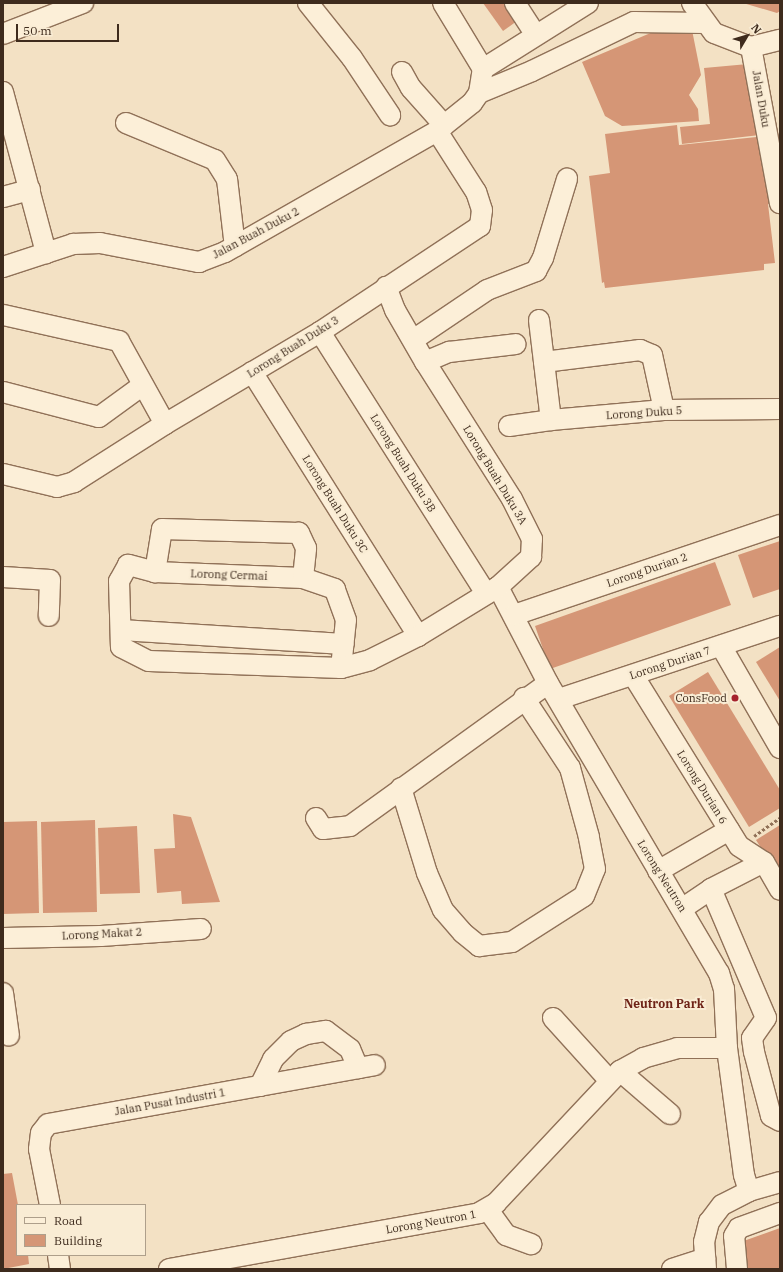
<!DOCTYPE html>
<html>
<head>
<meta charset="utf-8">
<style>
	body { margin:0 }
	#map { position:relative; width:783px; height:1272px; overflow:hidden; background:#f3e1c4; font-family:"IBM Plex Serif",serif }
	div>[style] { position:absolute }
	[style*='--x'] { left:calc(var(--x)*1px); top:calc(var(--y)*1px); width:calc(var(--w)*1px); rotate:calc(var(--a)*1deg) }
	.building>* { inset:0; background:#d59676 }
	.path>* { height:2.5px; margin-top:-1.25px; transform-origin:0; background:repeating-linear-gradient(90deg,#907158 0 3px,transparent 0 5px) }
	.roads { filter:drop-shadow(1px 0 #907158) drop-shadow(-1px 0 #907158) drop-shadow(0 1px #907158) drop-shadow(0 -1px #907158) }
	.minor>* { height:20px; margin:-10px; padding:0 10px; transform-origin:10px; border-radius:10px; background:#fcefd8 }
	.dots>* { width:11px; height:11px; translate:-50% -50%; box-sizing:border-box; border:2px solid #f9ecd4; border-radius:50% }
	span { translate:-50% -50%; white-space:nowrap; text-align:center; line-height:1.15; -webkit-text-stroke:4px #f9ecd4; paint-order:stroke }
	.street-label { font-size:11px; color:#3e2b1d }
	.poi-label { font-size:11px; color:#3e2b1d }
	.right { translate:-100% -50%; text-align:right }
	.neighbourhood-label { font-size:12px; color:#6f2418; font-weight:700 }
	.frame { position:absolute; inset:0; border:4px solid #3e2b1d; pointer-events:none }
	.legend { position:absolute; left:16px; top:1204px; width:130px; height:52px; box-sizing:border-box; background:#f9ecd4; border:1px solid #ae9f8b; margin:0; padding:5px 7px; list-style:none; font-size:12px; color:#3e2b1d }
	.legend li { display:flex; align-items:center; gap:8px; height:20px }
	.legend b { width:20px; border:1px solid #ae9f8b }
	.north { position:absolute; left:727px; top:16px; width:40px; height:40px; -webkit-text-stroke:3px #f9ecd4; paint-order:stroke; rotate:52deg; font-size:11px; font-weight:700; line-height:16px; text-align:center; color:#3e2b1d }
	.north::after { content:''; display:block; margin:auto; width:14px; height:18px; background:#3e2b1d; clip-path:polygon(50% 0,100% 100%,50% 72%,0 100%) }
	.scale { position:absolute; left:16px; top:24px; width:103px; height:18px; box-sizing:border-box; border:2px solid #3e2b1d; border-top:0; padding-left:5px; font-size:12px; line-height:14px; white-space:nowrap; color:#3e2b1d; -webkit-text-stroke:3px #f9ecd4; paint-order:stroke }
</style>
</head>
<body>
<div id="map">
	<div class="building">
		<div style="clip-path:polygon(483px 3px,527px 3px,532px 10px,503px 31px)"></div>
		<div style="clip-path:polygon(743px 3px,780px 3px,780px 11px,777px 13px)"></div>
		<div style="clip-path:polygon(660px 29px,676px 33px,692px 30px,701px 75px,689px 95px,698px 109px,699px 121px,622px 126px,605px 116px,582px 62px)"></div>
		<div style="clip-path:polygon(748px 64px,768px 101px,772px 101px,776px 133px,682px 144px,680px 127px,710px 124px,704px 68px)"></div>
		<div style="clip-path:polygon(677px 125px,679px 145px,777px 135px,775px 203px,768px 204px,775px 263px,764px 264px,764px 270px,605px 288px,604px 282px,602px 283px,589px 176px,610px 173px,605px 134px)"></div>
		<div style="clip-path:polygon(780px 541px,780px 589px,753px 598px,738px 555px)"></div>
		<div style="clip-path:polygon(715px 562px,731px 605px,550px 669px,535px 626px)"></div>
		<div style="clip-path:polygon(780px 647px,780px 701px,756px 662px)"></div>
		<div style="clip-path:polygon(708px 672px,780px 790px,780px 808px,749px 827px,669px 696px)"></div>
		<div style="clip-path:polygon(173px 814px,191px 817px,220px 902px,182px 904px,181px 891px,157px 893px,154px 849px,175px 848px)"></div>
		<div style="clip-path:polygon(95px 820px,97px 912px,43px 913px,41px 822px)"></div>
		<div style="clip-path:polygon(37px 821px,39px 913px,3px 914px,3px 822px)"></div>
		<div style="clip-path:polygon(780px 825px,780px 878px,756px 840px)"></div>
		<div style="clip-path:polygon(137px 826px,140px 893px,100px 894px,98px 828px)"></div>
		<div style="clip-path:polygon(12px 1173px,18px 1205px,17px 1255px,28px 1255px,29px 1264px,3px 1269px,3px 1174px)"></div>
		<div style="clip-path:polygon(780px 1228px,780px 1269px,741px 1269px,738px 1243px)"></div>
	</div>
	<div class="path">
		<div style="--x:754;--y:836;--w:32;--a:-35"></div>
	</div>
	<div class="roads">
		<div class="minor">
			<div style="--x:308;--y:3;--w:70;--a:51.3"></div>
			<div style="--x:352;--y:58;--w:69;--a:56.3"></div>
			<div style="--x:443;--y:3;--w:77;--a:58.8"></div>
			<div style="--x:515;--y:3;--w:38;--a:57"></div>
			<div style="--x:692;--y:3;--w:37;--a:54"></div>
			<div style="--x:714;--y:33;--w:40;--a:21"></div>
			<div style="--x:751;--y:47;--w:159;--a:79.5"></div>
			<div style="--x:3;--y:34;--w:86;--a:-21.2"></div>
			<div style="--x:751;--y:47;--w:30;--a:-14"></div>
			<div style="--x:402;--y:72;--w:18;--a:61"></div>
			<div style="--x:411;--y:88;--w:50;--a:48.3"></div>
			<div style="--x:3;--y:92;--w:167;--a:75"></div>
			<div style="--x:479;--y:93;--w:57;--a:-22.5"></div>
			<div style="--x:532;--y:71;--w:113;--a:-25.7"></div>
			<div style="--x:634;--y:22;--w:71;--a:0.8"></div>
			<div style="--x:126;--y:123;--w:96;--a:22.6"></div>
			<div style="--x:215;--y:160;--w:22;--a:58"></div>
			<div style="--x:227;--y:179;--w:68;--a:83.3"></div>
			<div style="--x:3;--y:197;--w:28;--a:-15"></div>
			<div style="--x:3;--y:267;--w:74;--a:-18.2"></div>
			<div style="--x:73;--y:244;--w:27;--a:-2"></div>
			<div style="--x:100;--y:243;--w:101;--a:10.9"></div>
			<div style="--x:199;--y:262;--w:28;--a:-21"></div>
			<div style="--x:225;--y:252;--w:244;--a:-29.7"></div>
			<div style="--x:437;--y:131;--w:45;--a:-38.7"></div>
			<div style="--x:472;--y:103;--w:12;--a:-55"></div>
			<div style="--x:479;--y:93;--w:24;--a:-81"></div>
			<div style="--x:483;--y:69;--w:124;--a:-32.2"></div>
			<div style="--x:3;--y:315;--w:119;--a:12.6"></div>
			<div style="--x:119;--y:341;--w:95;--a:61"></div>
			<div style="--x:539;--y:320;--w:101;--a:83.2"></div>
			<div style="--x:320;--y:332;--w:310;--a:57.6"></div>
			<div style="--x:413;--y:340;--w:89;--a:-34"></div>
			<div style="--x:487;--y:290;--w:53;--a:-21.2"></div>
			<div style="--x:536;--y:271;--w:15;--a:-62"></div>
			<div style="--x:543;--y:258;--w:83;--a:-73.1"></div>
			<div style="--x:425;--y:362;--w:26;--a:-23"></div>
			<div style="--x:449;--y:352;--w:67;--a:-6.8"></div>
			<div style="--x:544;--y:362;--w:97;--a:-7.1"></div>
			<div style="--x:640;--y:350;--w:13;--a:23"></div>
			<div style="--x:652;--y:355;--w:56;--a:77.7"></div>
			<div style="--x:252;--y:372;--w:312;--a:57.8"></div>
			<div style="--x:3;--y:392;--w:99;--a:14.6"></div>
			<div style="--x:99;--y:417;--w:54;--a:-36"></div>
			<div style="--x:509;--y:426;--w:42;--a:-8.1"></div>
			<div style="--x:551;--y:420;--w:113;--a:-5.1"></div>
			<div style="--x:664;--y:410;--w:116;--a:-0.5"></div>
			<div style="--x:3;--y:474;--w:56;--a:13.5"></div>
			<div style="--x:57;--y:487;--w:18;--a:-16"></div>
			<div style="--x:74;--y:482;--w:108;--a:-32.5"></div>
			<div style="--x:165;--y:424;--w:180;--a:-30.7"></div>
			<div style="--x:320;--y:332;--w:192;--a:-33.5"></div>
			<div style="--x:480;--y:226;--w:16;--a:-83"></div>
			<div style="--x:482;--y:210;--w:19;--a:-108"></div>
			<div style="--x:476;--y:192;--w:72;--a:-122.6"></div>
			<div style="--x:155;--y:572;--w:148;--a:2.3"></div>
			<div style="--x:3;--y:577;--w:47;--a:3.7"></div>
			<div style="--x:50;--y:580;--w:36;--a:92"></div>
			<div style="--x:498;--y:587;--w:108;--a:62.5"></div>
			<div style="--x:548;--y:683;--w:337;--a:59.5"></div>
			<div style="--x:719;--y:973;--w:17;--a:73"></div>
			<div style="--x:724;--y:989;--w:59;--a:87.1"></div>
			<div style="--x:727;--y:1048;--w:128;--a:82.4"></div>
			<div style="--x:744;--y:1175;--w:17;--a:73"></div>
			<div style="--x:514;--y:615;--w:281;--a:-18.7"></div>
			<div style="--x:121;--y:630;--w:223;--a:3.6"></div>
			<div style="--x:721;--y:646;--w:118;--a:60"></div>
			<div style="--x:341;--y:668;--w:48;--a:-84.1"></div>
			<div style="--x:346;--y:620;--w:33;--a:-110"></div>
			<div style="--x:335;--y:589;--w:34;--a:-161"></div>
			<div style="--x:303;--y:578;--w:30;--a:-84"></div>
			<div style="--x:306;--y:548;--w:17;--a:-115"></div>
			<div style="--x:299;--y:533;--w:137;--a:-178.3"></div>
			<div style="--x:162;--y:529;--w:44;--a:99.2"></div>
			<div style="--x:155;--y:572;--w:28;--a:-165"></div>
			<div style="--x:128;--y:565;--w:18;--a:119"></div>
			<div style="--x:119;--y:581;--w:66;--a:88.3"></div>
			<div style="--x:121;--y:647;--w:31;--a:27"></div>
			<div style="--x:149;--y:661;--w:192;--a:2.1"></div>
			<div style="--x:341;--y:668;--w:30;--a:-15"></div>
			<div style="--x:370;--y:660;--w:54;--a:-26.6"></div>
			<div style="--x:418;--y:636;--w:94;--a:-31.5"></div>
			<div style="--x:498;--y:587;--w:45;--a:-42.3"></div>
			<div style="--x:531;--y:557;--w:18;--a:-87"></div>
			<div style="--x:532;--y:539;--w:45;--a:-116.6"></div>
			<div style="--x:512;--y:499;--w:162;--a:-122.4"></div>
			<div style="--x:425;--y:362;--w:60;--a:-120"></div>
			<div style="--x:395;--y:310;--w:25;--a:-111"></div>
			<div style="--x:633;--y:675;--w:201;--a:58.2"></div>
			<div style="--x:739;--y:846;--w:30;--a:33"></div>
			<div style="--x:764;--y:862;--w:32;--a:60"></div>
			<div style="--x:559;--y:699;--w:233;--a:-18.3"></div>
			<div style="--x:401;--y:788;--w:89;--a:73"></div>
			<div style="--x:427;--y:873;--w:40;--a:66.6"></div>
			<div style="--x:443;--y:910;--w:30;--a:49"></div>
			<div style="--x:463;--y:933;--w:21;--a:39"></div>
			<div style="--x:479;--y:946;--w:33;--a:-7"></div>
			<div style="--x:512;--y:942;--w:85;--a:-32.6"></div>
			<div style="--x:584;--y:896;--w:29;--a:-68"></div>
			<div style="--x:595;--y:869;--w:33;--a:-101"></div>
			<div style="--x:589;--y:837;--w:72;--a:-105.4"></div>
			<div style="--x:570;--y:768;--w:84;--a:-123.3"></div>
			<div style="--x:316;--y:818;--w:13;--a:58"></div>
			<div style="--x:323;--y:829;--w:27;--a:-6"></div>
			<div style="--x:350;--y:826;--w:244;--a:-35.8"></div>
			<div style="--x:658;--y:871;--w:82;--a:-30"></div>
			<div style="--x:711;--y:889;--w:140;--a:66.9"></div>
			<div style="--x:766;--y:1018;--w:24;--a:125"></div>
			<div style="--x:752;--y:1038;--w:14;--a:82"></div>
			<div style="--x:754;--y:1052;--w:66;--a:75.1"></div>
			<div style="--x:771;--y:1116;--w:10;--a:29"></div>
			<div style="--x:683;--y:908;--w:34;--a:-34"></div>
			<div style="--x:711;--y:889;--w:59;--a:-27"></div>
			<div style="--x:3;--y:938;--w:98;--a:-1.2"></div>
			<div style="--x:101;--y:936;--w:100;--a:-4"></div>
			<div style="--x:3;--y:993;--w:43;--a:82.1"></div>
			<div style="--x:553;--y:1018;--w:85;--a:47.9"></div>
			<div style="--x:620;--y:1071;--w:66;--a:40.7"></div>
			<div style="--x:260;--y:1086;--w:30;--a:-64"></div>
			<div style="--x:273;--y:1059;--w:25;--a:-45"></div>
			<div style="--x:291;--y:1041;--w:17;--a:-25"></div>
			<div style="--x:306;--y:1034;--w:20;--a:-9"></div>
			<div style="--x:326;--y:1031;--w:30;--a:37"></div>
			<div style="--x:350;--y:1049;--w:21;--a:67"></div>
			<div style="--x:50;--y:1205;--w:57;--a:-101.1"></div>
			<div style="--x:39;--y:1149;--w:16;--a:-83"></div>
			<div style="--x:41;--y:1133;--w:11;--a:-52"></div>
			<div style="--x:48;--y:1124;--w:332;--a:-10.2"></div>
			<div style="--x:488;--y:1210;--w:31;--a:54"></div>
			<div style="--x:506;--y:1235;--w:27;--a:20"></div>
			<div style="--x:58;--y:1255;--w:14;--a:82"></div>
			<div style="--x:169;--y:1269;--w:315;--a:-10.2"></div>
			<div style="--x:479;--y:1213;--w:20;--a:-30"></div>
			<div style="--x:496;--y:1203;--w:181;--a:-46.8"></div>
			<div style="--x:620;--y:1071;--w:26;--a:-29"></div>
			<div style="--x:643;--y:1058;--w:35;--a:-16"></div>
			<div style="--x:677;--y:1048;--w:50;--a:0"></div>
			<div style="--x:672;--y:1269;--w:35;--a:-18"></div>
			<div style="--x:706;--y:1269;--w:27;--a:-94"></div>
			<div style="--x:704;--y:1242;--w:21;--a:-76"></div>
			<div style="--x:709;--y:1222;--w:21;--a:-53"></div>
			<div style="--x:722;--y:1205;--w:30;--a:-27"></div>
			<div style="--x:749;--y:1191;--w:32;--a:-16"></div>
			<div style="--x:737;--y:1269;--w:33;--a:-95"></div>
			<div style="--x:734;--y:1236;--w:9;--a:-58"></div>
			<div style="--x:739;--y:1228;--w:44;--a:-20.1"></div>
		</div>
	</div>
	<div class="dots">
		<div style="left:735px;top:698px;background:#a5212c"></div>
	</div>
	<div class="street-label">
		<span style="left:761px;top:99px;rotate:80deg">Jalan Duku</span>
		<span style="left:256px;top:233px;rotate:-28deg">Jalan Buah Duku 2</span>
		<span style="left:293px;top:347px;rotate:-32deg">Lorong Buah Duku 3</span>
		<span style="left:644px;top:413px;rotate:-4deg">Lorong Duku 5</span>
		<span style="left:403px;top:463px;rotate:58deg">Lorong Buah Duku 3B</span>
		<span style="left:495px;top:475px;rotate:59deg">Lorong Buah Duku 3A</span>
		<span style="left:335px;top:504px;rotate:58deg">Lorong Buah Duku 3C</span>
		<span style="left:647px;top:570px;rotate:-19deg">Lorong Durian 2</span>
		<span style="left:229px;top:575px;rotate:2deg">Lorong Cermai</span>
		<span style="left:670px;top:663px;rotate:-18deg">Lorong Durian 7</span>
		<span style="left:702px;top:787px;rotate:58deg">Lorong Durian 6</span>
		<span style="left:662px;top:876px;rotate:58deg">Lorong Neutron</span>
		<span style="left:102px;top:934px;rotate:-3deg">Lorong Makat 2</span>
		<span style="left:170px;top:1102px;rotate:-10deg">Jalan Pusat Industri 1</span>
		<span style="left:431px;top:1222px;rotate:-10deg">Lorong Neutron 1</span>
	</div>
	<div class="poi-label">
		<span class="right" style="left:727px;top:698px">ConsFood</span>
	</div>
	<div class="neighbourhood-label">
		<span style="left:664px;top:1004px">Neutron Park</span>
	</div>
	<div class="frame"></div>
	<ul class="legend">
	<li><b style="height:5px;background:#fcefd8"></b>Road</li>
	<li><b style="height:11px;background:#d59676"></b>Building</li>
	</ul>
	<div class="north">N</div>
	<div class="scale">50 m</div>
</div>
</body>
</html>
